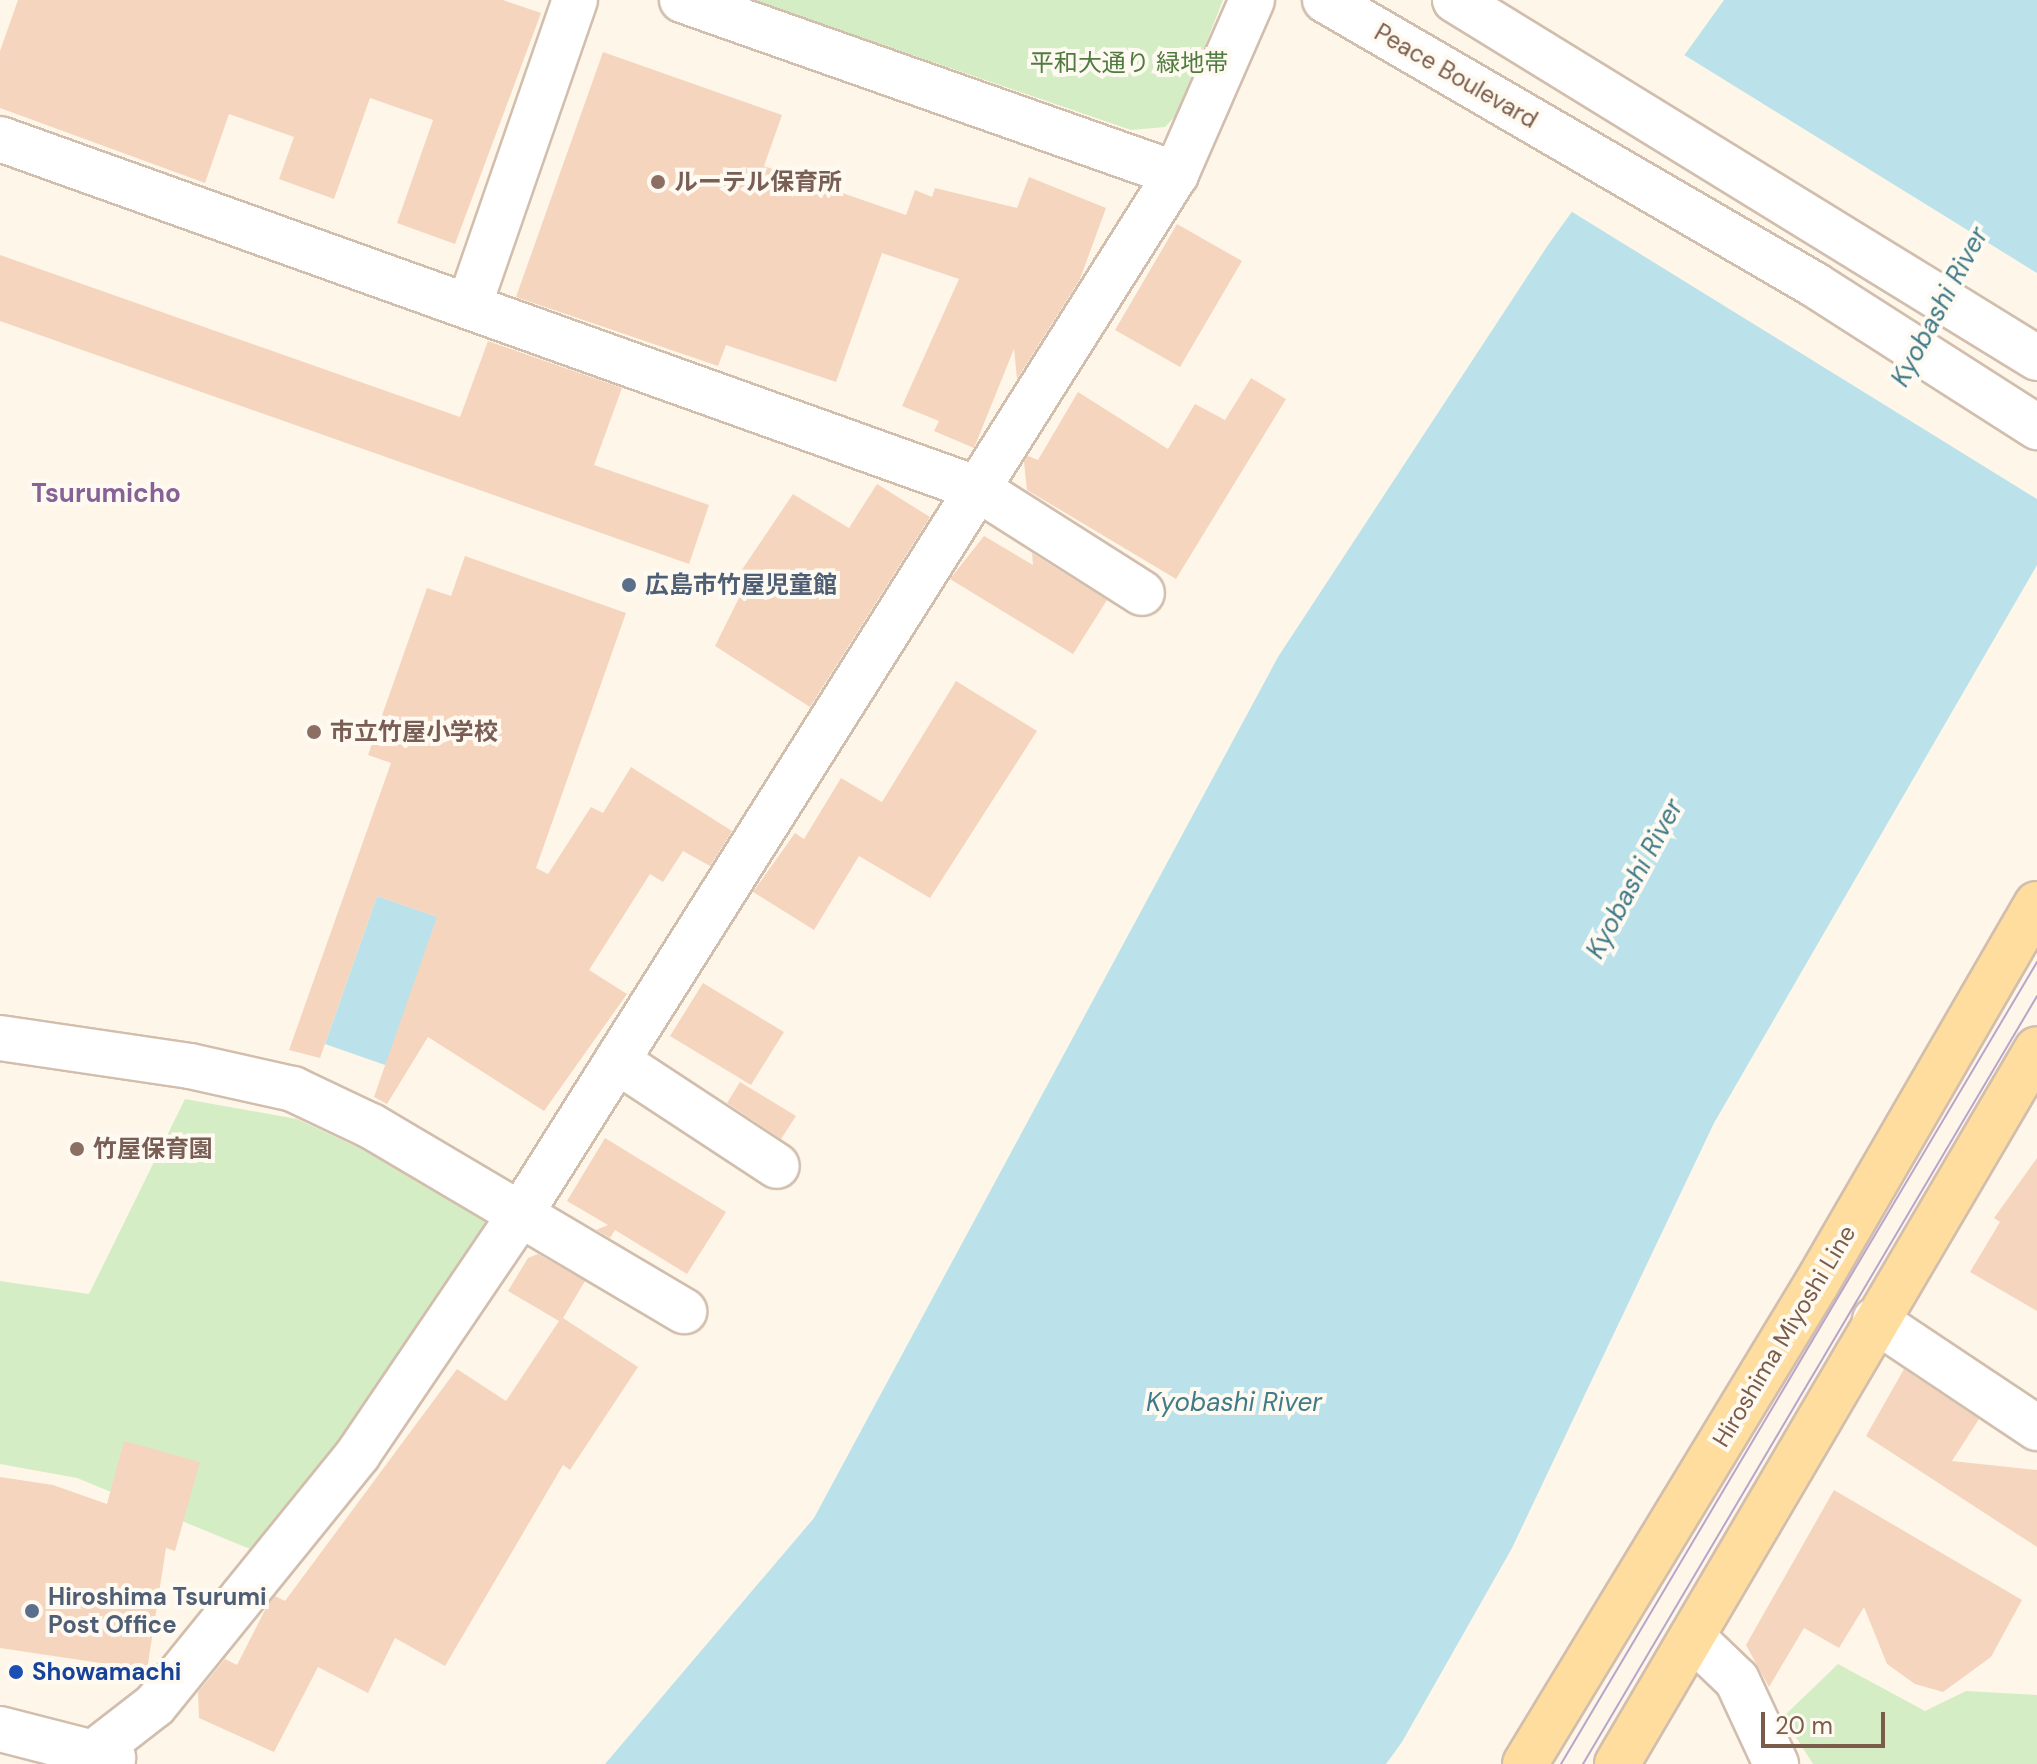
<!DOCTYPE html>
<html>
<head>
<meta charset="utf-8">
<style>
	body { margin:0 }
	#map { position:relative; width:2037px; height:1764px; overflow:hidden; background:#fef6e9; font-family:"DM Sans","Noto Sans JP",sans-serif }
	div>[style] { position:absolute }
	[style*='--x'] { left:calc(var(--x)*1px); top:calc(var(--y)*1px); width:calc(var(--w)*1px); rotate:calc(var(--a)*1deg) }
	.green>* { inset:0; background:#d5edc5 }
	.water>* { inset:0; background:#bbe2ea }
	.pier>* { inset:0; background:#fef6e9 }
	.building>* { inset:0; background:#f5d5be }
	.roads { filter:drop-shadow(2px 0 #d2bead) drop-shadow(-2px 0 #d2bead) drop-shadow(0 2px #d2bead) drop-shadow(0 -2px #d2bead) }
	.minor>* { height:44px; margin:-22px; padding:0 22px; transform-origin:22px; border-radius:22px; background:#fff }
	.major>* { height:44px; margin:-22px; padding:0 22px; transform-origin:22px; border-radius:22px; background:#ffdd9f }
	.tram>* { height:2px; margin:-1px; padding:0 1px; transform-origin:1px; border-radius:1px; background:#b9a5ca }
	.dots>* { width:22px; height:22px; translate:-50% -50%; box-sizing:border-box; border:4px solid #fffaf1; border-radius:50% }
	span { translate:-50% -50%; white-space:nowrap; text-align:center; line-height:1.15; -webkit-text-stroke:8px #fffaf1; paint-order:stroke }
	.park-label { font-size:24px; color:#4f7b3e }
	.street-label { font-size:24px; color:#7b5c4a }
	.education-label { font-size:24px; color:#785e54; font-weight:700 }
	.left { translate:0 -50%; text-align:left }
	.service-label { font-size:24px; color:#4e5e75; font-weight:700 }
	.transit-label { font-size:24px; color:#164399; font-weight:700 }
	.water-label { font-size:26px; color:#3f7b88; font-style:italic }
	.neighbourhood-label { font-size:26px; color:#866297; font-weight:700 }
	.scale { position:absolute; left:1761px; top:1712px; width:124px; height:36px; box-sizing:border-box; border:4px solid #7b5c4a; border-top:0; padding-left:10px; font-size:24px; line-height:28px; white-space:nowrap; color:#7b5c4a; -webkit-text-stroke:6px #fffaf1; paint-order:stroke }
</style>
</head>
<body>
<div id="map">
	<div class="green">
		<div style="clip-path:polygon(752px 0,1223px 0,1179px 112px,1165px 127px,1131px 130px)"></div>
		<div style="clip-path:polygon(185px 1099px,297px 1119px,381px 1158px,488px 1224px,344px 1443px,255px 1551px,77px 1478px,0 1464px,0 1281px,89px 1294px)"></div>
		<div style="clip-path:polygon(1838px 1664px,1925px 1711px,1966px 1691px,2037px 1695px,2037px 1764px,1813px 1764px,1783px 1717px)"></div>
	</div>
	<div class="water">
		<div style="clip-path:polygon(1724px 0,2037px 0,2037px 565px,1714px 1123px,1512px 1548px,1402px 1742px,1386px 1764px,605px 1764px,814px 1518px,1278px 657px,1548px 245px)"></div>
		<div style="clip-path:polygon(377px 896px,469px 928px,385px 1065px,325px 1044px)"></div>
	</div>
	<div class="pier">
		<div style="clip-path:polygon(1681px 53px,2037px 273px,2037px 499px,1569px 210px)"></div>
	</div>
	<div class="building">
		<div style="clip-path:polygon(18px 0,503px 0,541px 13px,455px 244px,397px 223px,433px 120px,370px 98px,334px 199px,279px 179px,294px 137px,229px 114px,205px 183px,0 108px,0 51px)"></div>
		<div style="clip-path:polygon(603px 52px,782px 115px,764px 166px,906px 215px,915px 190px,932px 197px,935px 188px,1017px 208px,1029px 177px,1106px 208px,1080px 279px,1017px 379px,1014px 349px,974px 448px,934px 431px,939px 421px,902px 406px,959px 279px,882px 253px,836px 382px,726px 345px,718px 366px,516px 297px)"></div>
		<div style="clip-path:polygon(1177px 224px,1242px 261px,1180px 367px,1115px 330px)"></div>
		<div style="clip-path:polygon(0 255px,460px 417px,488px 341px,622px 388px,594px 465px,709px 505px,689px 564px,0 321px)"></div>
		<div style="clip-path:polygon(1251px 378px,1286px 399px,1176px 579px,1027px 490px,1024px 462px,1028px 456px,1038px 460px,1078px 392px,1168px 449px,1195px 404px,1225px 420px)"></div>
		<div style="clip-path:polygon(877px 484px,930px 517px,810px 707px,715px 646px,746px 584px,735px 580px,793px 494px,849px 528px)"></div>
		<div style="clip-path:polygon(984px 536px,1033px 565px,1032px 553px,1107px 600px,1073px 654px,950px 579px)"></div>
		<div style="clip-path:polygon(465px 556px,626px 613px,536px 868px,548px 874px,591px 807px,603px 813px,631px 767px,732px 831px,710px 866px,683px 851px,663px 882px,650px 874px,589px 970px,627px 994px,544px 1111px,428px 1037px,387px 1104px,374px 1097px,437px 917px,377px 896px,320px 1058px,289px 1050px,391px 763px,368px 755px,427px 588px,451px 596px)"></div>
		<div style="clip-path:polygon(956px 681px,1037px 731px,930px 898px,859px 856px,814px 930px,753px 892px,795px 833px,804px 839px,841px 778px,882px 802px)"></div>
		<div style="clip-path:polygon(703px 983px,784px 1032px,751px 1085px,670px 1036px)"></div>
		<div style="clip-path:polygon(740px 1082px,796px 1116px,781px 1139px,727px 1103px)"></div>
		<div style="clip-path:polygon(605px 1138px,726px 1212px,687px 1274px,615px 1230px,610px 1238px,596px 1230px,608px 1225px,567px 1201px)"></div>
		<div style="clip-path:polygon(2037px 1158px,2037px 1311px,1970px 1272px,2000px 1222px,1994px 1218px)"></div>
		<div style="clip-path:polygon(538px 1254px,585px 1281px,563px 1318px,638px 1367px,570px 1470px,563px 1465px,445px 1666px,395px 1638px,368px 1693px,318px 1667px,274px 1752px,199px 1718px,198px 1692px,225px 1659px,237px 1665px,267px 1606px,275px 1596px,285px 1601px,457px 1369px,506px 1401px,559px 1321px,508px 1291px,528px 1258px)"></div>
		<div style="clip-path:polygon(1904px 1369px,1979px 1419px,1952px 1461px,2037px 1470px,2037px 1547px,1866px 1436px)"></div>
		<div style="clip-path:polygon(124px 1441px,200px 1462px,175px 1551px,166px 1548px,147px 1670px,0 1648px,0 1477px,53px 1485px,107px 1504px)"></div>
		<div style="clip-path:polygon(1834px 1490px,2022px 1600px,1991px 1657px,1943px 1692px,1915px 1684px,1887px 1664px,1864px 1607px,1839px 1648px,1804px 1628px,1769px 1687px,1746px 1645px)"></div>
	</div>
	<div class="roads">
		<div class="minor">
			<div style="--x:682;--y:0;--w:524;--a:19.4"></div>
			<div style="--x:1325;--y:0;--w:567;--a:30.18"></div>
			<div style="--x:1815;--y:285;--w:264;--a:32.6"></div>
			<div style="--x:1455;--y:0;--w:683;--a:31.6"></div>
			<div style="--x:0;--y:139;--w:1039;--a:19.69"></div>
			<div style="--x:978;--y:489;--w:194;--a:32.4"></div>
			<div style="--x:469;--y:306;--w:324;--a:-70.9"></div>
			<div style="--x:0;--y:1038;--w:192;--a:8.4"></div>
			<div style="--x:190;--y:1066;--w:106;--a:12.6"></div>
			<div style="--x:293;--y:1089;--w:86;--a:25.4"></div>
			<div style="--x:371;--y:1126;--w:364;--a:30.6"></div>
			<div style="--x:617;--y:1061;--w:191;--a:33.3"></div>
			<div style="--x:1875;--y:1320;--w:195;--a:33.7"></div>
			<div style="--x:1692;--y:1637;--w:62;--a:43.7"></div>
			<div style="--x:1737;--y:1680;--w:93;--a:65.1"></div>
			<div style="--x:0;--y:1729;--w:117;--a:14.4"></div>
			<div style="--x:79;--y:1764;--w:96;--a:-37.8"></div>
			<div style="--x:155;--y:1705;--w:323;--a:-51"></div>
			<div style="--x:358;--y:1454;--w:291;--a:-55.9"></div>
			<div style="--x:521;--y:1213;--w:1228;--a:-57.77"></div>
			<div style="--x:1176;--y:174;--w:190;--a:-66.4"></div>
		</div>
		<div class="major">
			<div style="--x:1525;--y:1764;--w:563;--a:-58.74"></div>
			<div style="--x:1817;--y:1283;--w:438;--a:-59.9"></div>
			<div style="--x:1617;--y:1764;--w:829;--a:-59.57"></div>
		</div>
	</div>
	<div class="tram">
		<div style="--x:1561;--y:1764;--w:933;--a:-59.31"></div>
		<div style="--x:1583;--y:1764;--w:892;--a:-59.41"></div>
	</div>
	<div class="dots">
		<div style="left:658px;top:182px;background:#8d6e63"></div>
		<div style="left:629px;top:585px;background:#5c6f8a"></div>
		<div style="left:314px;top:732px;background:#8d6e63"></div>
		<div style="left:77px;top:1149px;background:#8d6e63"></div>
		<div style="left:32px;top:1611px;background:#5c6f8a"></div>
		<div style="left:16px;top:1672px;background:#1a4fb4"></div>
	</div>
	<div class="park-label">
		<span style="left:1129px;top:63px">平和大通り 緑地帯</span>
	</div>
	<div class="street-label">
		<span style="left:1456px;top:76px;rotate:30deg">Peace Boulevard</span>
		<span style="left:1784px;top:1336px;rotate:-59deg">Hiroshima Miyoshi Line</span>
	</div>
	<div class="education-label">
		<span class="left" style="left:674px;top:182px">ルーテル保育所</span>
		<span class="left" style="left:330px;top:732px">市立竹屋小学校</span>
		<span class="left" style="left:93px;top:1149px">竹屋保育園</span>
	</div>
	<div class="service-label">
		<span class="left" style="left:645px;top:585px">広島市竹屋児童館</span>
		<span class="left" style="left:48px;top:1611px">Hiroshima Tsurumi<br>Post Office</span>
	</div>
	<div class="transit-label">
		<span class="left" style="left:32px;top:1672px">Showamachi</span>
	</div>
	<div class="water-label">
		<span style="left:1940px;top:307px;rotate:-62deg">Kyobashi River</span>
		<span style="left:1635px;top:879px;rotate:-62deg">Kyobashi River</span>
		<span style="left:1234px;top:1403px">Kyobashi River</span>
	</div>
	<div class="neighbourhood-label">
		<span style="left:106px;top:494px">Tsurumicho</span>
	</div>
	<div class="scale">20 m</div>
</div>
</body>
</html>
